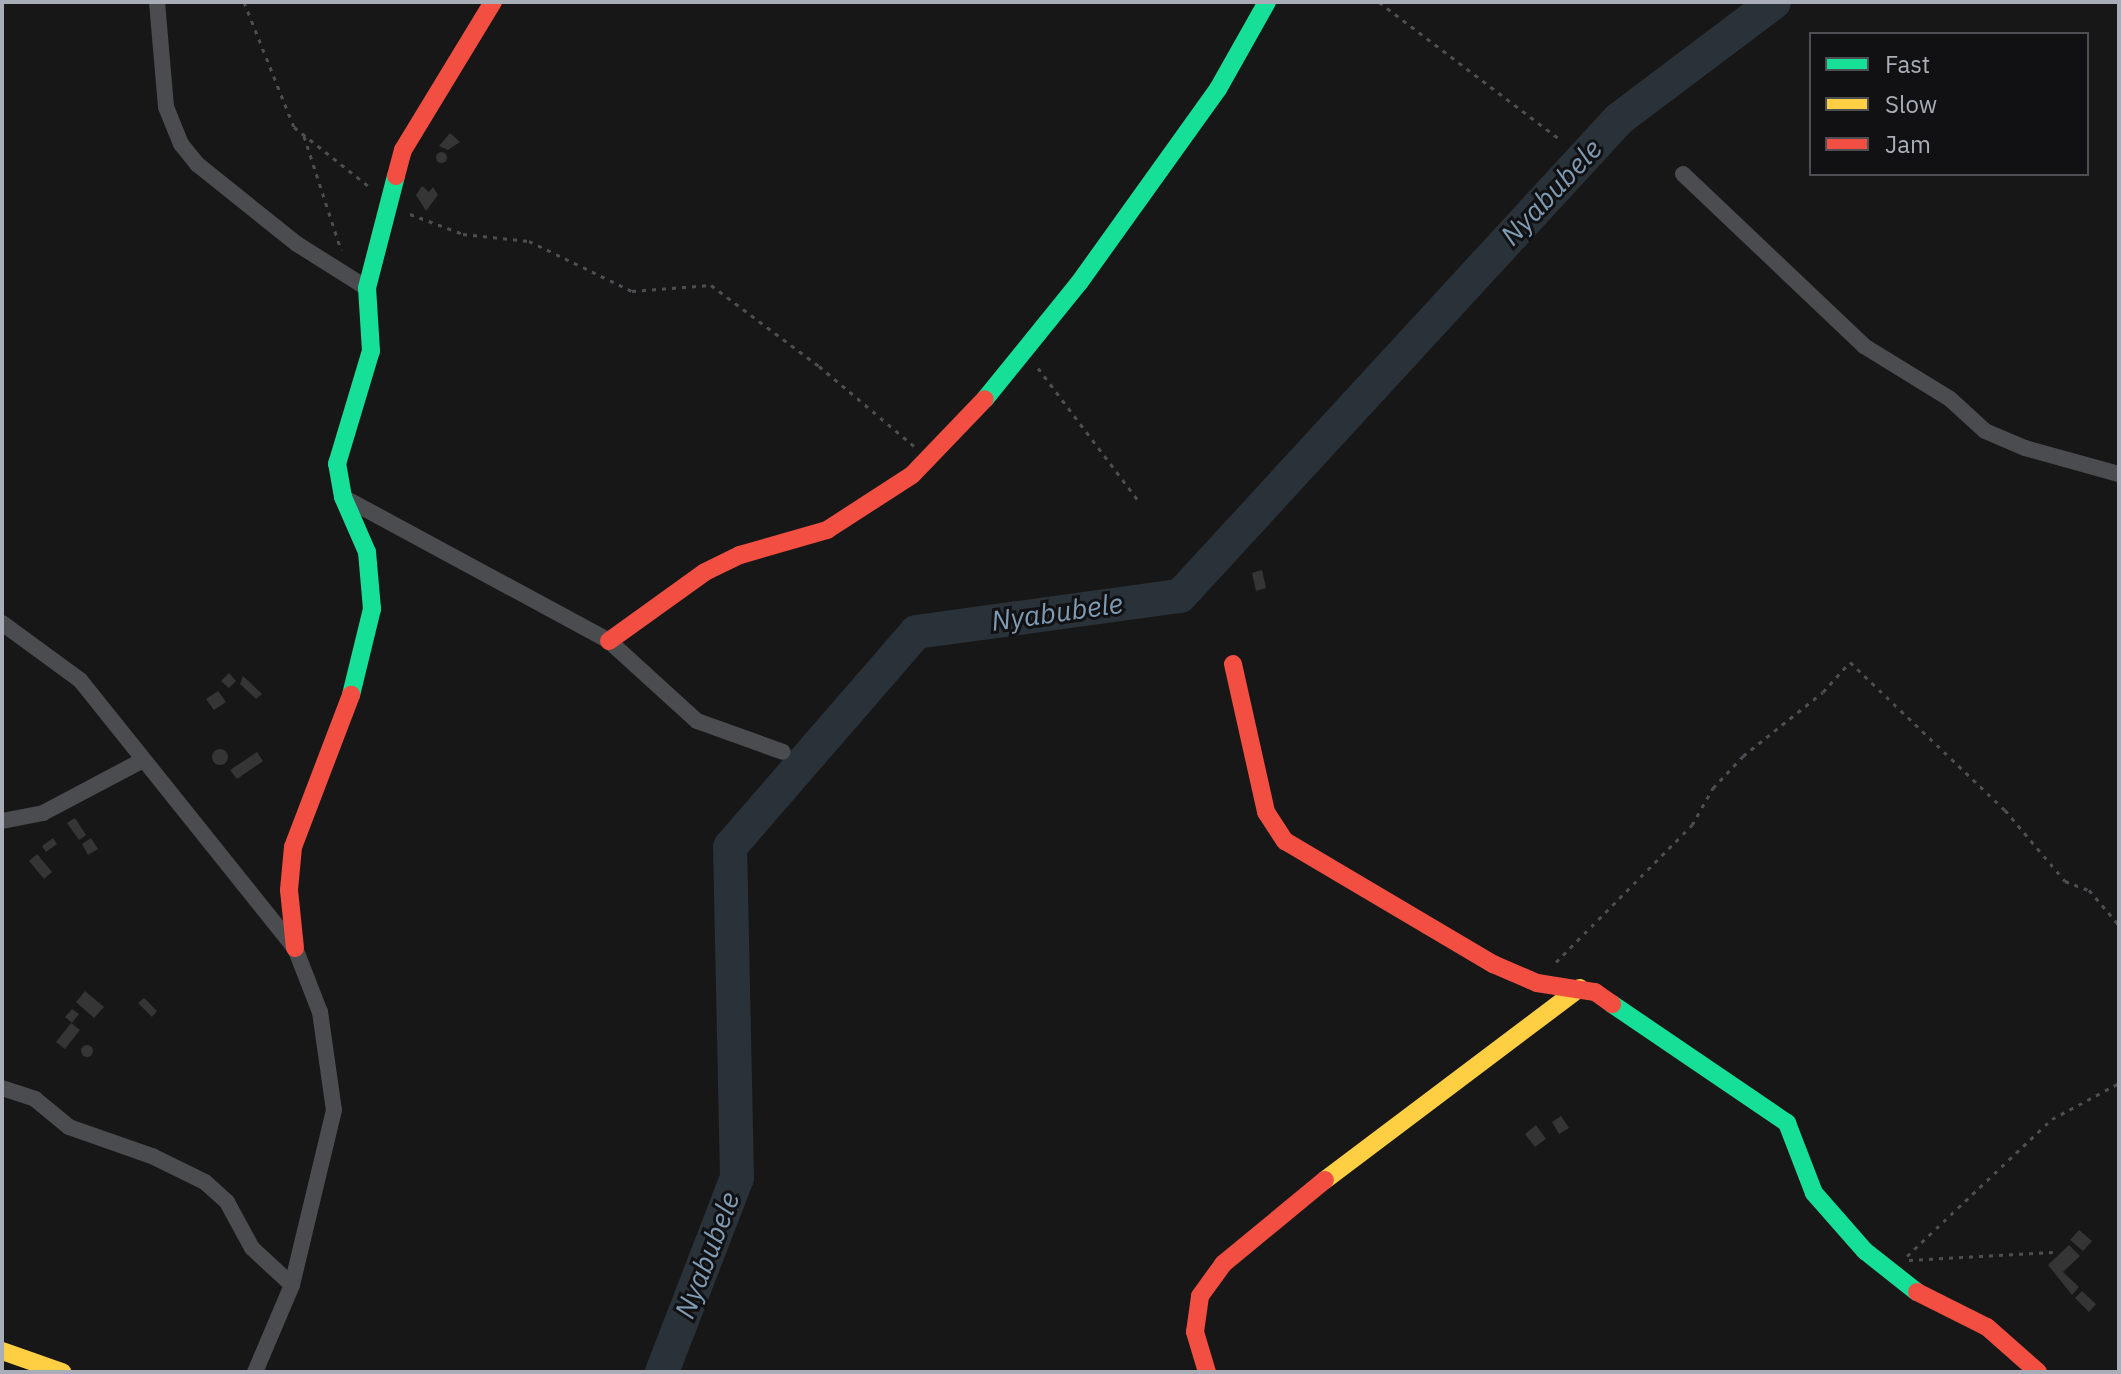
<!DOCTYPE html>
<html>
<head>
<meta charset="utf-8">
<style>
	body { margin:0 }
	#map { position:relative; width:2121px; height:1374px; overflow:hidden; background:#171717; font-family:"IBM Plex Sans",sans-serif }
	div>[style] { position:absolute }
	[style*='--x'] { left:calc(var(--x)*1px); top:calc(var(--y)*1px); width:calc(var(--w)*1px); rotate:calc(var(--a)*1deg) }
	.river>* { height:34px; margin:-17px; padding:0 17px; transform-origin:17px; border-radius:17px; background:#2a3239 }
	.building>* { inset:0; background:#353536 }
	.round { border-radius:50% }
	.path>* { height:3px; margin-top:-1.5px; transform-origin:0; background:repeating-linear-gradient(90deg,#4d4e52 0 4px,transparent 0 10px) }
	.street>* { height:16px; margin:-8px; padding:0 8px; transform-origin:8px; border-radius:8px; background:#4b4c50 }
	.fast>* { height:18px; margin:-9px; padding:0 9px; transform-origin:9px; border-radius:9px; background:#16e098 }
	.slow>* { height:18px; margin:-9px; padding:0 9px; transform-origin:9px; border-radius:9px; background:#ffcf43 }
	.jam>* { height:18px; margin:-9px; padding:0 9px; transform-origin:9px; border-radius:9px; background:#f24e42 }
	span { translate:-50% -50%; white-space:nowrap; text-align:center; line-height:1.15; -webkit-text-stroke:6px #111113; paint-order:stroke }
	.water-label { font-size:28px; color:#7f9bb3; font-style:italic }
	.frame { position:absolute; inset:0; border:4px solid #a8adb8; pointer-events:none }
	.legend { position:absolute; left:1809px; top:32px; width:280px; height:144px; box-sizing:border-box; background:#111113; border:2px solid #4d4f55; margin:0; padding:10px 14px; list-style:none; font-size:24px; color:#a8adb8 }
	.legend li { display:flex; align-items:center; gap:16px; height:40px }
	.legend b { width:40px; border:2px solid #4d4f55 }
</style>
</head>
<body>
<div id="map">
	<div class="river">
		<div style="--x:662;--y:1372;--w:208;--a:-68.9"></div>
		<div style="--x:737;--y:1178;--w:331;--a:-91.2"></div>
		<div style="--x:730;--y:847;--w:284;--a:-49.1"></div>
		<div style="--x:916;--y:632;--w:266;--a:-7.8"></div>
		<div style="--x:1180;--y:596;--w:648;--a:-47.38"></div>
		<div style="--x:1619;--y:119;--w:194;--a:-37"></div>
	</div>
	<div class="building">
		<div style="clip-path:polygon(450px 133px,460px 142px,448px 150px,439px 146px)"></div>
		<div class="round" style="left:435.5px;top:151.5px;width:11px;height:11px"></div>
		<div style="clip-path:polygon(422px 186px,429px 192px,433px 187px,438px 195px,426px 211px,416px 195px)"></div>
		<div style="clip-path:polygon(1262px 570px,1266px 588px,1256px 591px,1252px 573px)"></div>
		<div style="clip-path:polygon(229px 673px,236px 681px,229px 688px,221px 681px)"></div>
		<div style="clip-path:polygon(243px 676px,262px 694px,256px 699px,240px 684px)"></div>
		<div style="clip-path:polygon(218px 691px,226px 702px,214px 710px,206px 699px)"></div>
		<div class="round" style="left:212px;top:749px;width:16px;height:16px"></div>
		<div style="clip-path:polygon(257px 752px,263px 761px,237px 779px,230px 770px)"></div>
		<div style="clip-path:polygon(75px 818px,86px 835px,79px 840px,67px 823px)"></div>
		<div style="clip-path:polygon(53px 838px,57px 844px,46px 852px,42px 846px)"></div>
		<div style="clip-path:polygon(91px 838px,98px 849px,88px 855px,82px 844px)"></div>
		<div style="clip-path:polygon(37px 854px,52px 872px,44px 879px,29px 861px)"></div>
		<div style="clip-path:polygon(85px 991px,104px 1007px,94px 1018px,76px 1002px)"></div>
		<div style="clip-path:polygon(144px 998px,157px 1011px,152px 1017px,138px 1003px)"></div>
		<div style="clip-path:polygon(72px 1009px,79px 1014px,72px 1023px,65px 1017px)"></div>
		<div style="clip-path:polygon(71px 1023px,80px 1030px,65px 1049px,56px 1042px)"></div>
		<div class="round" style="left:81px;top:1045px;width:12px;height:12px"></div>
		<div style="clip-path:polygon(1561px 1116px,1569px 1128px,1559px 1134px,1552px 1122px)"></div>
		<div style="clip-path:polygon(1536px 1125px,1546px 1139px,1535px 1147px,1525px 1134px)"></div>
		<div style="clip-path:polygon(2079px 1230px,2092px 1241px,2083px 1251px,2070px 1240px)"></div>
		<div style="clip-path:polygon(2069px 1245px,2080px 1256px,2063px 1272px,2079px 1287px,2072px 1295px,2048px 1265px)"></div>
		<div style="clip-path:polygon(2082px 1291px,2096px 1304px,2089px 1312px,2075px 1298px)"></div>
	</div>
	<div class="path">
		<div style="--x:244;--y:2;--w:135;--a:68.2"></div>
		<div style="--x:294;--y:127;--w:98;--a:38.4"></div>
		<div style="--x:1379;--y:2;--w:225;--a:37.2"></div>
		<div style="--x:304;--y:136;--w:120;--a:72"></div>
		<div style="--x:410;--y:214;--w:57;--a:20.7"></div>
		<div style="--x:463;--y:234;--w:66;--a:6.1"></div>
		<div style="--x:529;--y:241;--w:114;--a:25.9"></div>
		<div style="--x:632;--y:291;--w:79;--a:-4.3"></div>
		<div style="--x:711;--y:285;--w:135;--a:36.9"></div>
		<div style="--x:819;--y:366;--w:124;--a:40.1"></div>
		<div style="--x:1038;--y:368;--w:166;--a:52.9"></div>
		<div style="--x:1556;--y:962;--w:193;--a:-45.2"></div>
		<div style="--x:1692;--y:825;--w:43;--a:-60.4"></div>
		<div style="--x:1713;--y:788;--w:44;--a:-46.8"></div>
		<div style="--x:1743;--y:756;--w:102;--a:-38.7"></div>
		<div style="--x:1823;--y:692;--w:40;--a:-48"></div>
		<div style="--x:1850;--y:662;--w:214;--a:43.7"></div>
		<div style="--x:2005;--y:810;--w:93;--a:49.8"></div>
		<div style="--x:2065;--y:881;--w:26;--a:21"></div>
		<div style="--x:2089;--y:890;--w:46;--a:49.4"></div>
		<div style="--x:1907;--y:1256;--w:199;--a:-43.4"></div>
		<div style="--x:2052;--y:1119;--w:76;--a:-28.2"></div>
		<div style="--x:1909;--y:1260;--w:144;--a:-3.2"></div>
	</div>
	<div class="street">
		<div style="--x:157;--y:2;--w:105;--a:85.1"></div>
		<div style="--x:166;--y:107;--w:40;--a:68"></div>
		<div style="--x:181;--y:144;--w:26;--a:51"></div>
		<div style="--x:197;--y:164;--w:128;--a:38.7"></div>
		<div style="--x:297;--y:244;--w:83;--a:32.2"></div>
		<div style="--x:1683;--y:174;--w:250;--a:43.5"></div>
		<div style="--x:1864;--y:346;--w:101;--a:31.6"></div>
		<div style="--x:1950;--y:399;--w:47;--a:42.4"></div>
		<div style="--x:1985;--y:431;--w:43;--a:23"></div>
		<div style="--x:2025;--y:448;--w:98;--a:15.5"></div>
		<div style="--x:343;--y:497;--w:302;--a:28.4"></div>
		<div style="--x:609;--y:641;--w:119;--a:42.3"></div>
		<div style="--x:697;--y:721;--w:91;--a:19.8"></div>
		<div style="--x:2;--y:623;--w:97;--a:36.2"></div>
		<div style="--x:80;--y:680;--w:344;--a:51.3"></div>
		<div style="--x:295;--y:948;--w:69;--a:68.7"></div>
		<div style="--x:320;--y:1012;--w:99;--a:81.9"></div>
		<div style="--x:334;--y:1110;--w:180;--a:103.5"></div>
		<div style="--x:292;--y:1285;--w:95;--a:113"></div>
		<div style="--x:2;--y:821;--w:42;--a:-11"></div>
		<div style="--x:43;--y:813;--w:113;--a:-27.9"></div>
		<div style="--x:2;--y:1088;--w:35;--a:18"></div>
		<div style="--x:35;--y:1099;--w:44;--a:39.5"></div>
		<div style="--x:69;--y:1127;--w:88;--a:19.3"></div>
		<div style="--x:152;--y:1156;--w:59;--a:26.1"></div>
		<div style="--x:205;--y:1182;--w:30;--a:42"></div>
		<div style="--x:227;--y:1202;--w:52;--a:61.5"></div>
		<div style="--x:252;--y:1248;--w:54;--a:42.8"></div>
	</div>
	<div class="fast">
		<div style="--x:985;--y:399;--w:149;--a:-51"></div>
		<div style="--x:1079;--y:283;--w:239;--a:-54.4"></div>
		<div style="--x:1218;--y:89;--w:100;--a:-60.6"></div>
		<div style="--x:351;--y:695;--w:89;--a:-76.3"></div>
		<div style="--x:372;--y:609;--w:57;--a:-95"></div>
		<div style="--x:367;--y:552;--w:60;--a:-113.6"></div>
		<div style="--x:343;--y:497;--w:34;--a:-100"></div>
		<div style="--x:337;--y:464;--w:118;--a:-73.3"></div>
		<div style="--x:371;--y:351;--w:63;--a:-93.6"></div>
		<div style="--x:367;--y:288;--w:116;--a:-75.5"></div>
		<div style="--x:1612;--y:1004;--w:212;--a:34.2"></div>
		<div style="--x:1787;--y:1123;--w:75;--a:68.9"></div>
		<div style="--x:1814;--y:1193;--w:77;--a:48.7"></div>
		<div style="--x:1865;--y:1251;--w:66;--a:38.3"></div>
	</div>
	<div class="slow">
		<div style="--x:1325;--y:1180;--w:319;--a:-37"></div>
		<div style="--x:2;--y:1351;--w:64;--a:19.3"></div>
	</div>
	<div class="jam">
		<div style="--x:396;--y:176;--w:27;--a:-75"></div>
		<div style="--x:403;--y:150;--w:173;--a:-58.7"></div>
		<div style="--x:609;--y:641;--w:118;--a:-35.7"></div>
		<div style="--x:705;--y:572;--w:39;--a:-26"></div>
		<div style="--x:740;--y:555;--w:91;--a:-16"></div>
		<div style="--x:827;--y:530;--w:101;--a:-32.9"></div>
		<div style="--x:912;--y:475;--w:105;--a:-46.2"></div>
		<div style="--x:1233;--y:664;--w:152;--a:77.4"></div>
		<div style="--x:1266;--y:812;--w:35;--a:57"></div>
		<div style="--x:1285;--y:841;--w:242;--a:30.6"></div>
		<div style="--x:1493;--y:964;--w:48;--a:23.4"></div>
		<div style="--x:1537;--y:983;--w:59;--a:8.8"></div>
		<div style="--x:1595;--y:992;--w:21;--a:35"></div>
		<div style="--x:295;--y:948;--w:58;--a:-95.9"></div>
		<div style="--x:289;--y:890;--w:43;--a:-84.7"></div>
		<div style="--x:293;--y:847;--w:163;--a:-69.1"></div>
		<div style="--x:1917;--y:1292;--w:78;--a:26.6"></div>
		<div style="--x:1987;--y:1327;--w:68;--a:41.4"></div>
		<div style="--x:1207;--y:1372;--w:42;--a:-106.7"></div>
		<div style="--x:1195;--y:1332;--w:36;--a:-82"></div>
		<div style="--x:1200;--y:1296;--w:39;--a:-54"></div>
		<div style="--x:1223;--y:1264;--w:132;--a:-39.5"></div>
	</div>
	<div class="water-label">
		<span style="left:1551px;top:192px;rotate:-47deg">Nyabubele</span>
		<span style="left:1057px;top:612px;rotate:-8deg">Nyabubele</span>
		<span style="left:707px;top:1255px;rotate:-69deg">Nyabubele</span>
	</div>
	<div class="frame"></div>
	<ul class="legend">
	<li><b style="height:10px;background:#16e098"></b>Fast</li>
	<li><b style="height:10px;background:#ffcf43"></b>Slow</li>
	<li><b style="height:10px;background:#f24e42"></b>Jam</li>
	</ul>
</div>
</body>
</html>
